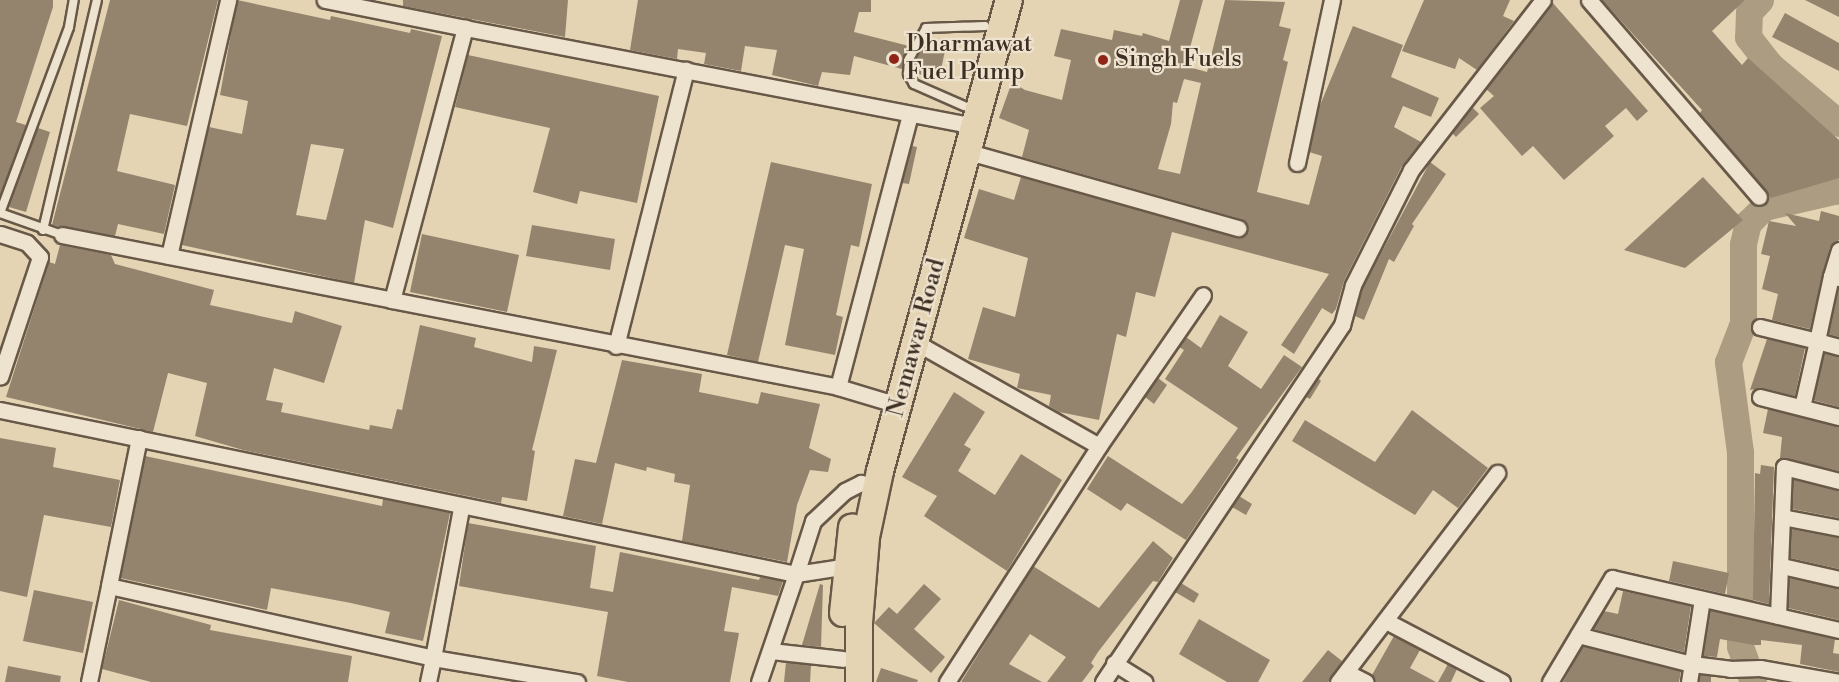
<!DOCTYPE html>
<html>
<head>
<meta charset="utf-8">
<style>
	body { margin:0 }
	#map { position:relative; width:1839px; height:682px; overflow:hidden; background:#e4d4b3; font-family:"Libre Bodoni",serif }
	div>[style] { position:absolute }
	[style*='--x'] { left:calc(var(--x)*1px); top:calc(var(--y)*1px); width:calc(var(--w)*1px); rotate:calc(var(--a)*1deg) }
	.river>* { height:27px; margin:-13.5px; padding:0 13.5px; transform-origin:13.5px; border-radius:13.5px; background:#ac9c82 }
	.building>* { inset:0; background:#94846e }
	.roads { filter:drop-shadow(2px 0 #685848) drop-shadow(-2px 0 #685848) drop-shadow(0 2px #685848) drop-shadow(0 -2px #685848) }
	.service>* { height:8px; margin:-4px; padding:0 4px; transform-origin:4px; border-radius:4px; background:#ede3ce }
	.minor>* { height:15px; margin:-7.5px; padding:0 7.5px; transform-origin:7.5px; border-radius:7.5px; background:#ede3ce }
	.trunk>* { height:26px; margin:-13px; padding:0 13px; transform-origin:13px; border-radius:13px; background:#e4d4b3 }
	.dots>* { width:16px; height:16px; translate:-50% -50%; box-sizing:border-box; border:3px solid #ede3ce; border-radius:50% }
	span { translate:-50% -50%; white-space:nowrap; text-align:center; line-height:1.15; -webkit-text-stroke:4.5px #ede3ce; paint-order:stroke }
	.poi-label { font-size:24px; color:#3e2e24 }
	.left { translate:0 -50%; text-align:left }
	.street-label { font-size:24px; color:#3e2e24 }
</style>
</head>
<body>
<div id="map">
	<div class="river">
		<div style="--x:1760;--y:0;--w:16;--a:133"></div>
		<div style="--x:1749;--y:12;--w:25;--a:92"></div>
		<div style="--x:1748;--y:37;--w:37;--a:52"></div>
		<div style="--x:1771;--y:66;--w:89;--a:40"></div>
		<div style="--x:1753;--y:682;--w:38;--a:-110"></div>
		<div style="--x:1740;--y:646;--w:194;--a:-90"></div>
		<div style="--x:1740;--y:452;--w:91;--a:-97.6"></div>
		<div style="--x:1728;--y:362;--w:42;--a:-69"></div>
		<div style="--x:1743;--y:323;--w:79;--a:-90"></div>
		<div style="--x:1743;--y:244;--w:22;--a:-77"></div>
		<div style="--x:1748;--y:223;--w:23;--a:-45"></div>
		<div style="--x:1764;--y:207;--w:72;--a:-12.9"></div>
		<div style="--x:1834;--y:191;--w:7;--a:-45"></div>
	</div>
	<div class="building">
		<div style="clip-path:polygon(0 0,53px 0,53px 7px,16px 122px,26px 125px,0 196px)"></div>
		<div style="clip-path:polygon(110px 0,218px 0,187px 126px,130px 114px,117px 171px,175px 185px,164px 234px,118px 224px,115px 236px,52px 225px)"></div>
		<div style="clip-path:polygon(evenodd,237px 0,330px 20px,331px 16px,410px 33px,411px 29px,442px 36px,393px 228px,365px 220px,354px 283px,182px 245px,209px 127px,242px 134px,248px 101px,220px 95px,237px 0,311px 144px,344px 149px,326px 220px,296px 215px,311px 144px)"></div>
		<div style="clip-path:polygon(403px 0,568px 0,565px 37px,403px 6px)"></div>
		<div style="clip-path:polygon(638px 0,871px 0,871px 12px,859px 12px,854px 32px,909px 46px,902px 69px,854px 56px,850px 75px,822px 72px,818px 86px,772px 75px,777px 50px,745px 46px,741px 71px,704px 64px,706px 53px,678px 49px,677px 59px,630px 50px)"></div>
		<div style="clip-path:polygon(evenodd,1180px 0,1203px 0,1185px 66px,1207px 72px,1225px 0,1285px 2px,1279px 26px,1291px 29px,1283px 60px,1288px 62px,1257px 192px,1309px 205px,1322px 156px,1309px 152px,1318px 110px,1353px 26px,1403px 45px,1391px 77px,1439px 98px,1431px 117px,1403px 106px,1394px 127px,1421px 142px,1402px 166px,1344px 281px,1336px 309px,1332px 314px,1322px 308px,1294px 354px,1281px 345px,1329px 274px,1172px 232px,1155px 297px,1136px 292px,1126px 337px,1117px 334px,1099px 420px,1059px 412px,1049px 406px,1051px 395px,1017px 388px,1020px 374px,968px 359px,983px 307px,1015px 317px,1028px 258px,964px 238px,979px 189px,1014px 200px,1021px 177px,1235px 237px,1245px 235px,1247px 225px,1241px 219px,1022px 157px,1029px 130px,999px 118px,1012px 82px,1025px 90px,1062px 100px,1071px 60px,1054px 56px,1061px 29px,1112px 40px,1114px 30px,1142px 36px,1143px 33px,1169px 41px,1180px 0,1184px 79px,1201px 83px,1180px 174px,1158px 169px,1171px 124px,1173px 102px,1177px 103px,1184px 79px)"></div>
		<div style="clip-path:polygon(1424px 0,1510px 0,1503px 16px,1514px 21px,1477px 70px,1459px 58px,1455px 69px,1402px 51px)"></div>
		<div style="clip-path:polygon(1602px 0,1745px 0,1712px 31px,1742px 65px,1748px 58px,1839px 140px,1839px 178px,1771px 198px,1700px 113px,1702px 110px)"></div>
		<div style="clip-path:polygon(1805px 0,1839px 0,1839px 17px)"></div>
		<div style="clip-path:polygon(1552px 2px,1648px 111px,1637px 121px,1626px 108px,1605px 126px,1614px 136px,1564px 180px,1533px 146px,1522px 156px,1480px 108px,1494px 96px,1486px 89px)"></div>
		<div style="clip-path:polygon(1785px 13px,1839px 43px,1839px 71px,1772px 37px)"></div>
		<div style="clip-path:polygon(925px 42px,946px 46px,939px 79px,914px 73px,915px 61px)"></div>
		<div style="clip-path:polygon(468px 55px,659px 96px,637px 203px,580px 191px,577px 204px,533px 192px,550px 128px,455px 107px)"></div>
		<div style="clip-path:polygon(1472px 107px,1479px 114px,1456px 137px,1452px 133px)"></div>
		<div style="clip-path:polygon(38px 128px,50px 132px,26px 212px,9px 207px)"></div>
		<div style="clip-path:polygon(912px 146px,917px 147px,909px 184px,902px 183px)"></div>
		<div style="clip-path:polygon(771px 162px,872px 184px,859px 247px,851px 245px,836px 315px,843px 317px,835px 355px,785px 345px,804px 249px,785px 245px,758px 362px,727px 355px)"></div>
		<div style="clip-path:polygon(1430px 162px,1446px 174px,1412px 224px,1414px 226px,1394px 262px,1389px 259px,1364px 320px,1355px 316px,1362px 289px)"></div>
		<div style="clip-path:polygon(1703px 177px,1743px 220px,1685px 268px,1624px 250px)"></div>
		<div style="clip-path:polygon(1821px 211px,1839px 216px,1839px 240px,1830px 247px,1810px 329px,1772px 320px,1778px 294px,1762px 289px,1770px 256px,1761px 254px,1769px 221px,1796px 226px,1785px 213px,1819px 221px)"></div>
		<div style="clip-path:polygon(532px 225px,615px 239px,610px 270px,526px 256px)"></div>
		<div style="clip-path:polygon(422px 234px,519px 255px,507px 312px,410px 292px)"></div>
		<div style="clip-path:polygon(60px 245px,111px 255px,115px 264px,214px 290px,210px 305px,292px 323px,295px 311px,342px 326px,324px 383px,274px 368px,266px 400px,283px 403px,281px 412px,369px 430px,370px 425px,392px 429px,397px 409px,402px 410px,420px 325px,476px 338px,474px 347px,532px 362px,534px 346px,557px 350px,532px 450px,535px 451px,527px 501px,502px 497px,501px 503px,243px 450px,195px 436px,207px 383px,168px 373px,153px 432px,6px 397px,49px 262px,55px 264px)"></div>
		<div style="clip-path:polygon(1839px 287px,1839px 337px,1828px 334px)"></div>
		<div style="clip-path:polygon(1220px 315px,1248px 332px,1228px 366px,1261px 389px,1284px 355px,1302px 367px,1236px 458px,1239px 460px,1186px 540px,1127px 503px,1121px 511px,1087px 489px,1108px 456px,1182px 504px,1191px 493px,1238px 428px,1165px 379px,1184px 350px,1179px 347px,1186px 337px,1201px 348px)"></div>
		<div style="clip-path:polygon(1767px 339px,1805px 348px,1795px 396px,1762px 388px,1750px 390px)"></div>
		<div style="clip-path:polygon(1824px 353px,1839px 356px,1839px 407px,1813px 400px)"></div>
		<div style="clip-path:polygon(622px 360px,702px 374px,699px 392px,758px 404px,761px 392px,820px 404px,809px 448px,831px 459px,828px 472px,810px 470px,797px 505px,787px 562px,682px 541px,690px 485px,674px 482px,675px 474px,647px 467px,646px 471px,615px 463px,602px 524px,563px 516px,575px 459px,596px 463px)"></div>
		<div style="clip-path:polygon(1158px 378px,1167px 385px,1154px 404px,1145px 397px)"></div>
		<div style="clip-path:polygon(1318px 378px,1321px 381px,1310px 399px,1306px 397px)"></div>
		<div style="clip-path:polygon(954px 392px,985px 412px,964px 445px,971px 449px,958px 471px,995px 495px,1021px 454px,1062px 480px,1007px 571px,924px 516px,937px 496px,902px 477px)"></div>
		<div style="clip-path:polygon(1768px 409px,1839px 426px,1839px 471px,1780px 458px,1782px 437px,1763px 433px)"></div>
		<div style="clip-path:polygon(1412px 410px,1488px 468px,1458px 508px,1433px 490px,1415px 515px,1292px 441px,1305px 420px,1375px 462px)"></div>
		<div style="clip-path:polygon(0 438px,56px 448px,53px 467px,120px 480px,111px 527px,44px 515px,27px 597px,0 591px)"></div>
		<div style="clip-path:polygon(145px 456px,382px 506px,383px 499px,450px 513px,423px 641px,385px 633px,390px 612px,351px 603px,271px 588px,267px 610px,120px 578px)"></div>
		<div style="clip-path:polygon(1761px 465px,1774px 467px,1769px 604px,1753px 600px,1755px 473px,1760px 474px)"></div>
		<div style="clip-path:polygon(1793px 479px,1839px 490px,1839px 518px,1792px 509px)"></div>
		<div style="clip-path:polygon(1239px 496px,1252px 504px,1246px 515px,1232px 507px)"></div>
		<div style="clip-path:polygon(468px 523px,596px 546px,590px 588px,613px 592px,620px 552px,759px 580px,760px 577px,783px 581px,778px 596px,732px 587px,724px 631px,739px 633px,730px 682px,628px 682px,597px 676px,608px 612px,459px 586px)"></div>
		<div style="clip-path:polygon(1791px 529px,1839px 538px,1839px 569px,1790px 558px)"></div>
		<div style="clip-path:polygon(1153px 541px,1173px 558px,1158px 582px,1153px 581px,1098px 652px,1091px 663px,1094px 666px,1082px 682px,1047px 682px,1066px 657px,1030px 634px,1009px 664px,1042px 682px,961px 682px,1033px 566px,1099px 608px)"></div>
		<div style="clip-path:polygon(1673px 561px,1729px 573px,1725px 594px,1669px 581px)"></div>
		<div style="clip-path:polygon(1789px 578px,1839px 588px,1839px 620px,1788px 608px)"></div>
		<div style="clip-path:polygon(1181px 583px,1199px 594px,1194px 603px,1175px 592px)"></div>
		<div style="clip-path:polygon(820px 584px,823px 585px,821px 647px,802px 645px)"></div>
		<div style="clip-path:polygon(924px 584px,941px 599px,914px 629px,945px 657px,931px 673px,874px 623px,889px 607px,897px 614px)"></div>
		<div style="clip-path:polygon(34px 590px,93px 602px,83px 653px,23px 641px)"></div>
		<div style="clip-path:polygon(1623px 591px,1691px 606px,1684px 652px,1593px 629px,1604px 611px,1618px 614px)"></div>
		<div style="clip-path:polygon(119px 600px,211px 625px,210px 630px,352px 656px,348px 682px,151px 682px,102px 669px)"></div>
		<div style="clip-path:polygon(1710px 610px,1835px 639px,1833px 653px,1839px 654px,1839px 672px,1800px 664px,1802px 645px,1778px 642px,1761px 640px,1761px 645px,1754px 645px,1720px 639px,1717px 657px,1703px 656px)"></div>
		<div style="clip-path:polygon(1199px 619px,1270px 660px,1258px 682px,1227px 682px,1179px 654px)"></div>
		<div style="clip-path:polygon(1394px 636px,1420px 650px,1410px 668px,1436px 682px,1376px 682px,1372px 675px)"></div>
		<div style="clip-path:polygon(1583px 646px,1681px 671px,1679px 682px,1563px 682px)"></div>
		<div style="clip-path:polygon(1328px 650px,1342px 661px,1328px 682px,1302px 682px)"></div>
		<div style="clip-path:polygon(786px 662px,811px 665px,810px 682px,784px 682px)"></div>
		<div style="clip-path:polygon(1448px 664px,1457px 669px,1451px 682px,1438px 682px)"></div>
		<div style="clip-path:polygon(8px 666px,61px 676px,60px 682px,5px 682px)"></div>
		<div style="clip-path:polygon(881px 668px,918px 680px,917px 682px,876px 682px)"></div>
		<div style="clip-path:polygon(1700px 675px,1711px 676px,1711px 682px,1699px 682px)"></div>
	</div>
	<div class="roads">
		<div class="service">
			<div style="--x:964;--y:106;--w:55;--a:-156.3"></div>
			<div style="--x:914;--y:84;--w:12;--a:-121"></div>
			<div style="--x:908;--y:74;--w:15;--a:-86"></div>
			<div style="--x:909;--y:59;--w:35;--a:-61"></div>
			<div style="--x:926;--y:28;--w:59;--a:-1.9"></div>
			<div style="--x:0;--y:213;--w:198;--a:-69.6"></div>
			<div style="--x:69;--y:27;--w:27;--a:-80"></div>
			<div style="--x:0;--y:213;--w:66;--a:19.5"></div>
			<div style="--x:43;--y:230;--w:236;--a:-76.8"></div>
		</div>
		<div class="minor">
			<div style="--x:1589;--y:0;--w:260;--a:49.2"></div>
			<div style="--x:465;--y:28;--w:519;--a:10.88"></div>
			<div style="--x:969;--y:152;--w:280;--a:15.8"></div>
			<div style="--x:1297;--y:163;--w:167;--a:-77.9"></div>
			<div style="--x:0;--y:234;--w:28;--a:18"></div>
			<div style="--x:27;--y:243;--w:19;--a:47"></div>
			<div style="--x:40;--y:257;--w:126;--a:108.4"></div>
			<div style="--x:62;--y:235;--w:336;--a:11.1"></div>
			<div style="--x:392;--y:300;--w:282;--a:-75"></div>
			<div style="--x:465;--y:28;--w:143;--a:-168.7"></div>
			<div style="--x:1839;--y:250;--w:27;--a:107"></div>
			<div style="--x:1831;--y:276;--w:8;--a:14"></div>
			<div style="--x:169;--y:256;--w:263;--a:-77"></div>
			<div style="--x:1831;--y:276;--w:66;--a:102.2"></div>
			<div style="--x:1817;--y:341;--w:23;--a:15"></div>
			<div style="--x:392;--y:300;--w:454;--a:11"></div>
			<div style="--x:838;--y:387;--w:63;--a:16.7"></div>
			<div style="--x:1760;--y:327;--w:59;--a:13.8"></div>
			<div style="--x:1817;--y:341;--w:68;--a:102.8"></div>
			<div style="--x:915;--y:342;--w:211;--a:29.5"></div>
			<div style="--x:616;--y:346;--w:285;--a:-75.8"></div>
			<div style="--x:838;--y:387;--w:282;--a:-75.2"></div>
			<div style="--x:1760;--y:397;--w:81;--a:14.2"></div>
			<div style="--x:0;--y:410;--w:813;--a:11.64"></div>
			<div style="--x:796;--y:574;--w:56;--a:-72.2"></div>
			<div style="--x:813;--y:521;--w:44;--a:-43.2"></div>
			<div style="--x:845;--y:491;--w:18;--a:-27"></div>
			<div style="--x:861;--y:483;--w:16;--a:11"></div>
			<div style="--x:139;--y:438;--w:151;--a:101.5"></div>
			<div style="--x:109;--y:586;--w:332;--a:12.5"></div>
			<div style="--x:433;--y:658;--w:153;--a:-79.4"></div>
			<div style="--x:1782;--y:517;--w:58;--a:10.9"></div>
			<div style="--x:1782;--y:566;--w:58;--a:12.8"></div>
			<div style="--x:1778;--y:616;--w:149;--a:-87.7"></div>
			<div style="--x:1784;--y:467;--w:57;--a:14.3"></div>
			<div style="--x:1386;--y:621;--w:131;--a:27.7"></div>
			<div style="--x:1578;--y:635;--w:118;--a:14.3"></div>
			<div style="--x:1692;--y:664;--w:38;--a:7"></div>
			<div style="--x:1730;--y:669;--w:30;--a:-2"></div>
			<div style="--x:1760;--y:668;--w:80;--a:10"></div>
			<div style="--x:771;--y:651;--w:72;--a:6.3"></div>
			<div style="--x:1114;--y:663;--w:36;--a:32"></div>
			<div style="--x:1346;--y:672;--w:22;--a:27"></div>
			<div style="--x:89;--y:682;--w:98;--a:-78.2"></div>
			<div style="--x:428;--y:682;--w:25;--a:-78"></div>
			<div style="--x:433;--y:658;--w:146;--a:9.5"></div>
			<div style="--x:759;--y:682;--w:114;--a:-71.1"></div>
			<div style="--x:796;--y:574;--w:60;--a:-8.7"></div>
			<div style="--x:947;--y:682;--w:281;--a:-57.2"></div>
			<div style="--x:1099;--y:446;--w:183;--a:-55.4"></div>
			<div style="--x:1103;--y:682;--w:430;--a:-56.2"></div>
			<div style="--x:1342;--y:325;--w:41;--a:-74.6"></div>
			<div style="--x:1353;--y:285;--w:129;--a:-63.2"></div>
			<div style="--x:1411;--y:170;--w:215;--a:-52.2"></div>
			<div style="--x:1338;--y:682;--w:263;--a:-52.7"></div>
			<div style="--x:1550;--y:682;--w:121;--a:-59.2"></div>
			<div style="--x:1612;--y:578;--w:233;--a:12.9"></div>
			<div style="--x:1689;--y:682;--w:84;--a:-81.1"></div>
		</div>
		<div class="trunk">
			<div style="--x:843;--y:613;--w:86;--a:-84"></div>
			<div style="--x:859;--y:682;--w:59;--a:-90"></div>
			<div style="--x:859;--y:623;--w:86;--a:-85.3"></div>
			<div style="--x:866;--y:537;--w:67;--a:-78"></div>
			<div style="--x:880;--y:471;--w:488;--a:-74.7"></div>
		</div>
	</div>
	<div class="dots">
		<div style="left:894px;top:59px;background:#8f2418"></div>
		<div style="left:1103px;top:60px;background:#8f2418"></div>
	</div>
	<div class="poi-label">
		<span class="left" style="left:906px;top:59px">Dharmawat<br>Fuel Pump</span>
		<span class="left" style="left:1115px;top:60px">Singh Fuels</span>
	</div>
	<div class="street-label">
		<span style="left:917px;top:338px;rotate:-75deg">Nemawar Road</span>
	</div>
</div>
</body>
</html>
